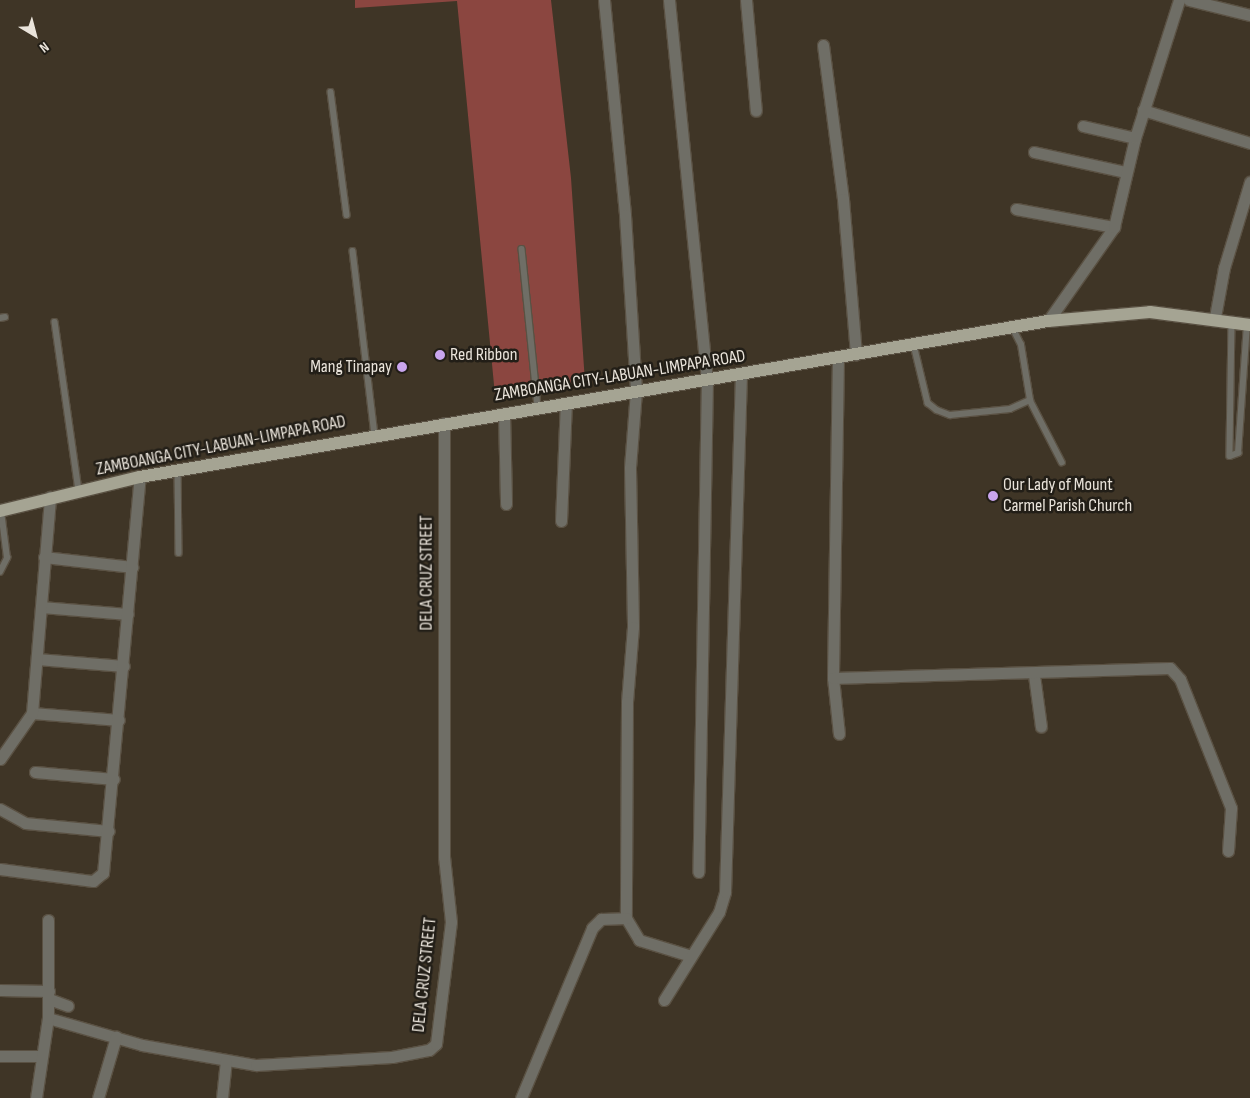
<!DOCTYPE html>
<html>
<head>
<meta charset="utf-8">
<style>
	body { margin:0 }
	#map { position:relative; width:1250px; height:1098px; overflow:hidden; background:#3f3526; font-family:"Sofia Sans Condensed",sans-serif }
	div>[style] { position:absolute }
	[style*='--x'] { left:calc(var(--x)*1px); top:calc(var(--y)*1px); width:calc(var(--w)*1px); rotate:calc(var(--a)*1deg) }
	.green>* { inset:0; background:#8b4640 }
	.roads { filter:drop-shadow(1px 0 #5a5143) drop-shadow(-1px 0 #5a5143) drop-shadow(0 1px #5a5143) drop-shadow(0 -1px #5a5143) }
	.service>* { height:5.5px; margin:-2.75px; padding:0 2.75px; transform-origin:2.75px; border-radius:2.75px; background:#6f6e66 }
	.minor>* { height:11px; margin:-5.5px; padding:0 5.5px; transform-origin:5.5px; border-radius:5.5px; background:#6f6e66 }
	.primary>* { height:12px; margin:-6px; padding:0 6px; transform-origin:6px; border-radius:6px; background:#a5a493 }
	.dots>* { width:14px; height:14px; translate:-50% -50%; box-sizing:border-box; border:2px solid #221e17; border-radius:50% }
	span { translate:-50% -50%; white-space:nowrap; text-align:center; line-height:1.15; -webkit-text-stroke:5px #221e17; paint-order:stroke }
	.poi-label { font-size:18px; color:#eae4db }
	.left { translate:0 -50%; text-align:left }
	.right { translate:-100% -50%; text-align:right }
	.street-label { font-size:18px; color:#eae4db }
	.north { position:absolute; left:10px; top:10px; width:50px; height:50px; -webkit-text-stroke:4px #221e17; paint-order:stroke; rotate:143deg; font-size:14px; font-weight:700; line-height:20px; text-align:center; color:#eae4db }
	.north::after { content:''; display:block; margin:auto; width:18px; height:22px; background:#eae4db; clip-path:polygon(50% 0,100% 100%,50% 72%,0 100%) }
</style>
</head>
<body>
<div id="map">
	<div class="green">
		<div style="clip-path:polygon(355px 0,551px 0,571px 178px,585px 382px,495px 395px,457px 1px,355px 8px)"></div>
	</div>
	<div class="roads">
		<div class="service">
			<div style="--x:331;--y:92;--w:124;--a:82.6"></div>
			<div style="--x:522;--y:249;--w:159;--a:84.2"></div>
			<div style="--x:353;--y:251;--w:185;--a:83.2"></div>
			<div style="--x:0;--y:318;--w:5;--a:-11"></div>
			<div style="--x:55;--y:322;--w:171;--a:81.9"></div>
			<div style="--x:1232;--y:322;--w:134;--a:90.9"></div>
			<div style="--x:1230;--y:456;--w:9;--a:-21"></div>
			<div style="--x:1238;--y:453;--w:128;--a:-86"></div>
			<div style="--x:914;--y:345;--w:60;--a:76.4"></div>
			<div style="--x:928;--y:403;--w:11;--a:38"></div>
			<div style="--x:937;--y:410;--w:14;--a:21"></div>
			<div style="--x:950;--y:415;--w:60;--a:-5.7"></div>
			<div style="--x:1010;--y:409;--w:22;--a:-24"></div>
			<div style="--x:1030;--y:400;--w:56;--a:-99.3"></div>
			<div style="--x:1021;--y:345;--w:18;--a:-117"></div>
			<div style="--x:1030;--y:400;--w:70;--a:62.7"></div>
			<div style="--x:178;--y:470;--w:83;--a:89.3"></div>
			<div style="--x:0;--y:572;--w:16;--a:-63"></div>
			<div style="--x:7;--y:558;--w:47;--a:-97.3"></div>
		</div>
		<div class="minor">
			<div style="--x:604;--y:0;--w:216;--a:84.4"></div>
			<div style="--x:625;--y:215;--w:176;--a:86.4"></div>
			<div style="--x:636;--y:391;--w:77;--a:94.5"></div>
			<div style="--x:630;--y:468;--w:159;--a:88.9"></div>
			<div style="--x:633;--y:627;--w:75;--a:94.6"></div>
			<div style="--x:627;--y:702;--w:216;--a:90.3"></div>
			<div style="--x:626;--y:918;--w:26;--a:59"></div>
			<div style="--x:639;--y:940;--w:54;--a:17.1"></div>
			<div style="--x:669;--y:0;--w:381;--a:84.3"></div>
			<div style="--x:707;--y:379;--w:493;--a:91"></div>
			<div style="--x:746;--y:0;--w:111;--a:84.9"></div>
			<div style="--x:1189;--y:0;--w:63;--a:13.8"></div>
			<div style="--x:823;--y:45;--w:155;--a:82.6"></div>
			<div style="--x:843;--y:199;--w:156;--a:85.2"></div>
			<div style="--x:1143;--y:110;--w:112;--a:17.1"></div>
			<div style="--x:1083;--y:126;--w:53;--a:13"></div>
			<div style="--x:1034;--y:152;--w:94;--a:12.3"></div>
			<div style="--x:1016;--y:209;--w:100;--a:10.4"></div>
			<div style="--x:1215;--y:317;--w:50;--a:-79.6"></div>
			<div style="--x:1224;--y:268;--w:90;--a:-73.2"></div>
			<div style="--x:1048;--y:321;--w:115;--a:-54.9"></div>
			<div style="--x:1114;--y:227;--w:91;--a:-76.7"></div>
			<div style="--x:1135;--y:138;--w:145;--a:-72.3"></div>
			<div style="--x:838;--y:357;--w:321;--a:90.9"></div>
			<div style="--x:833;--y:678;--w:56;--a:83.9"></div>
			<div style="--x:504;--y:413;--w:91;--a:88.7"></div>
			<div style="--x:561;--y:521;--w:118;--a:-87.6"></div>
			<div style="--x:44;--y:557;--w:89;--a:6.5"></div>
			<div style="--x:41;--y:607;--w:87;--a:4.6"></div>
			<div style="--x:37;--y:659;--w:87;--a:4.6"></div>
			<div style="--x:1034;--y:675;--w:52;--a:82.3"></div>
			<div style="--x:833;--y:678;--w:337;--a:-1.7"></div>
			<div style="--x:1170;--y:668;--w:15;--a:48"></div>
			<div style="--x:1180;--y:679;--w:139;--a:68.4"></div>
			<div style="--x:1231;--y:808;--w:43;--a:94"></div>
			<div style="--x:32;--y:713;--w:87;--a:4.6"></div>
			<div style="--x:0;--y:759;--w:56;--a:-55.2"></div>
			<div style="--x:32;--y:713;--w:217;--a:-85.2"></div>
			<div style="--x:35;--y:772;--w:79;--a:5.1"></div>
			<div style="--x:0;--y:809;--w:29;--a:29"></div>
			<div style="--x:25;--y:823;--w:84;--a:5.4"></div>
			<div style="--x:0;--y:869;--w:94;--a:7.4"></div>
			<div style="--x:93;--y:881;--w:13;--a:-39"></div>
			<div style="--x:103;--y:873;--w:398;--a:-84.7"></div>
			<div style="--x:0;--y:990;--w:49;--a:1.2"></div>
			<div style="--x:49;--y:999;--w:20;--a:20"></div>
			<div style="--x:664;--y:1000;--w:104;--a:-58"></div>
			<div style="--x:719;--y:912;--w:21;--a:-73"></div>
			<div style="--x:725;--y:892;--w:518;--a:-88.23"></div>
			<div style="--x:48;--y:1018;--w:98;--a:16"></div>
			<div style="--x:142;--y:1045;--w:116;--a:10"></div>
			<div style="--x:256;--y:1065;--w:136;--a:-3.4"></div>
			<div style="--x:392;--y:1057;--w:38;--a:-11"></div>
			<div style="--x:429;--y:1050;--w:9;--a:-41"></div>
			<div style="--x:436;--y:1044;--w:123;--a:-83"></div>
			<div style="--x:451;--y:922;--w:65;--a:-96.1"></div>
			<div style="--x:444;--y:857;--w:434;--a:-90"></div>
			<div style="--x:0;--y:1056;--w:41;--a:0"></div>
			<div style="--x:36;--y:1098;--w:81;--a:-81.5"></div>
			<div style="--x:48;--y:1018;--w:98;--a:-90"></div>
			<div style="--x:98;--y:1098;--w:64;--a:-73.6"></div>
			<div style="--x:222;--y:1098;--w:37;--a:-84"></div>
			<div style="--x:521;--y:1098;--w:184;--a:-67.3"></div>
			<div style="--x:592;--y:928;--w:13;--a:-45"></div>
			<div style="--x:601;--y:919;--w:25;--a:-2"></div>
		</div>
		<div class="primary">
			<div style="--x:0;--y:511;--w:144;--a:-13.7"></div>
			<div style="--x:140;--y:477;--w:921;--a:-9.75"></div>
			<div style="--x:1048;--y:321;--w:102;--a:-5"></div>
			<div style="--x:1150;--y:312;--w:101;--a:7.4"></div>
		</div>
	</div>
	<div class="dots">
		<div style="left:440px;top:355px;background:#c9a5ee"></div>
		<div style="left:402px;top:367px;background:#c9a5ee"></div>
		<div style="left:993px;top:496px;background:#c9a5ee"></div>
	</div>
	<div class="poi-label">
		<span class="left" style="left:450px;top:355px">Red Ribbon</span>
		<span class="right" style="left:392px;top:367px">Mang Tinapay</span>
		<span class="left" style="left:1003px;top:496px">Our Lady of Mount<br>Carmel Parish Church</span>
	</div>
	<div class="street-label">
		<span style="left:620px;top:376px;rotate:-9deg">ZAMBOANGA CITY-LABUAN-LIMPAPA ROAD</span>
		<span style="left:221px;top:446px;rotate:-11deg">ZAMBOANGA CITY-LABUAN-LIMPAPA ROAD</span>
		<span style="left:427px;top:573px;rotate:-90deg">DELA CRUZ STREET</span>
		<span style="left:425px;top:975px;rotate:-84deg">DELA CRUZ STREET</span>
	</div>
	<div class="north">N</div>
</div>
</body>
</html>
